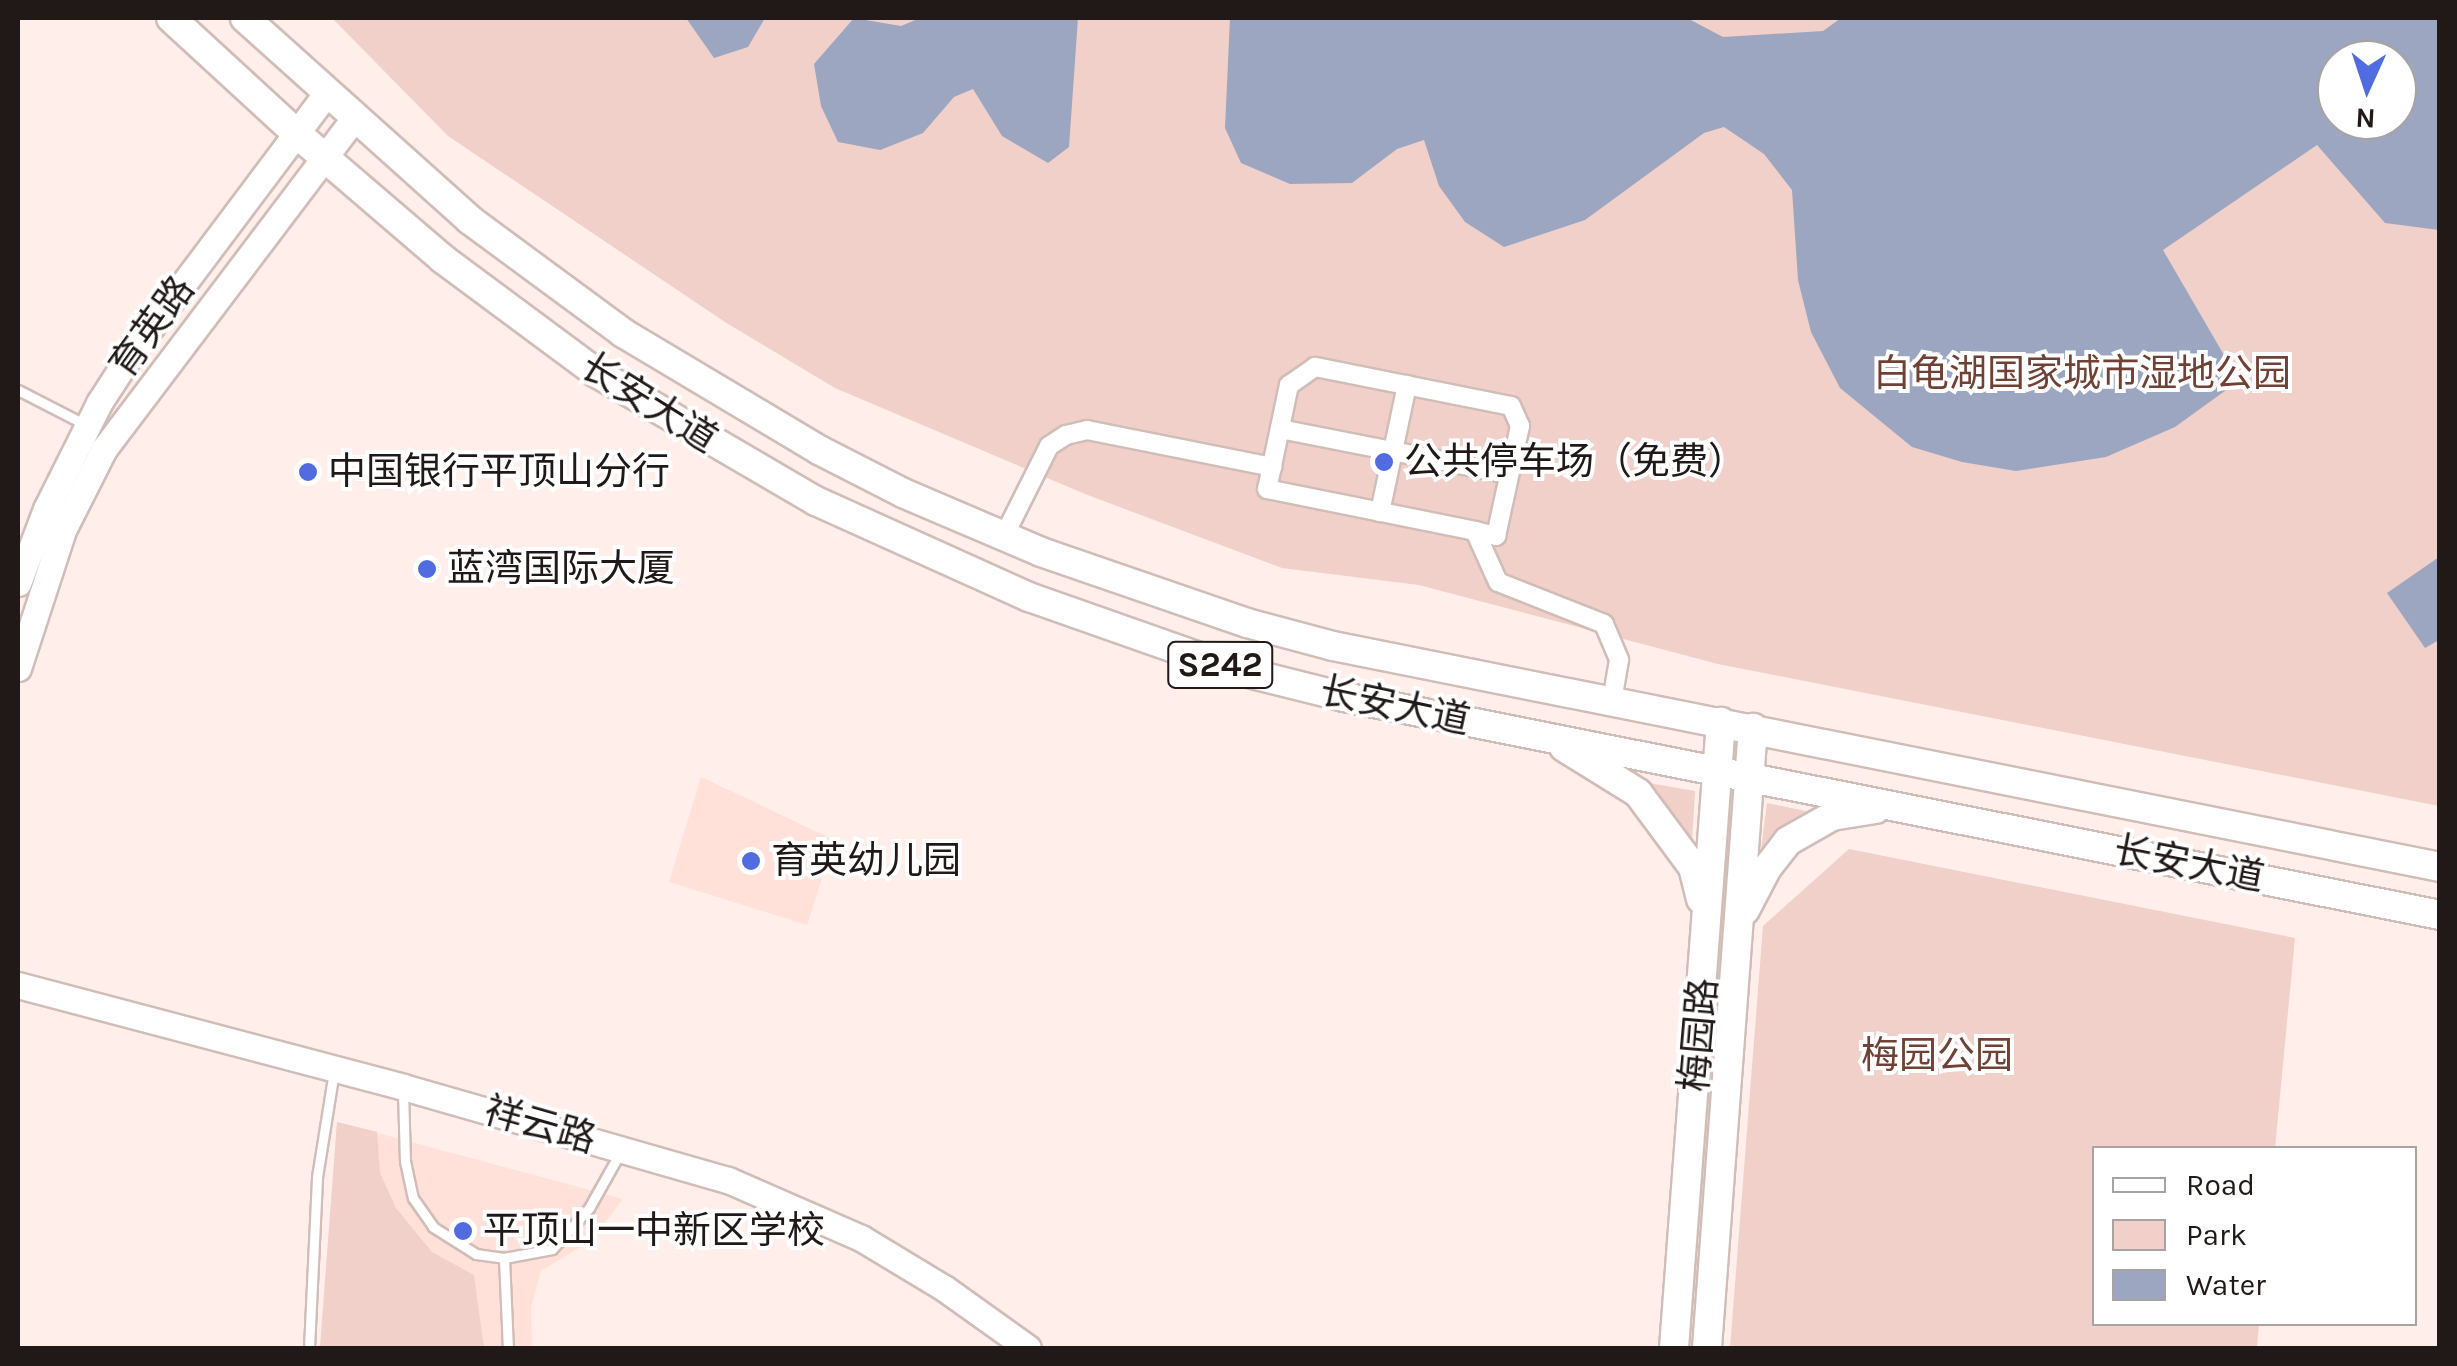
<!DOCTYPE html>
<html>
<head>
<meta charset="utf-8">
<style>
	body { margin:0 }
	#map { position:relative; width:2457px; height:1366px; overflow:hidden; background:#ffeee9; font-family:Karla,"Noto Sans SC",sans-serif }
	div>[style] { position:absolute }
	[style*='--x'] { left:calc(var(--x)*1px); top:calc(var(--y)*1px); width:calc(var(--w)*1px); rotate:calc(var(--a)*1deg) }
	.built>* { inset:0; background:#ffe1d9 }
	.green>* { inset:0; background:#f0d0c8 }
	.water>* { inset:0; background:#9da6c1 }
	.roads { filter:drop-shadow(2px 0 #d1bdb7) drop-shadow(-2px 0 #d1bdb7) drop-shadow(0 2px #d1bdb7) drop-shadow(0 -2px #d1bdb7) }
	.lane>* { height:9px; margin:-4.5px; padding:0 4.5px; transform-origin:4.5px; border-radius:4.5px; background:#fff }
	.street>* { height:18px; margin:-9px; padding:0 9px; transform-origin:9px; border-radius:9px; background:#fff }
	.secondary>* { height:25px; margin:-12.5px; padding:0 12.5px; transform-origin:12.5px; border-radius:12.5px; background:#fff }
	.primary>* { height:28px; margin:-14px; padding:0 14px; transform-origin:14px; border-radius:14px; background:#fff }
	.dots>* { width:28px; height:28px; translate:-50% -50%; box-sizing:border-box; border:5px solid #fff; border-radius:50% }
	span { translate:-50% -50%; white-space:nowrap; text-align:center; line-height:1.15; -webkit-text-stroke:8px #fff; paint-order:stroke }
	.shield-label span { padding:2px 8px; background:#fff; border:2px solid; border-radius:8px; -webkit-text-stroke-width:0 }
	.shield-label { font-size:35px; color:#201917; font-weight:700 }
	.street-label { font-size:38px; color:#201917 }
	.park-label { font-size:38px; color:#714135 }
	.poi-label { font-size:38px; color:#201917 }
	.left { translate:0 -50%; text-align:left }
	.frame { position:absolute; inset:0; border:20px solid #201917; pointer-events:none }
	.legend { position:absolute; left:2092px; top:1146px; width:325px; height:180px; box-sizing:border-box; background:#fff; border:2px solid #a6a3a2; margin:0; padding:12px 18px; list-style:none; font-size:30px; color:#201917 }
	.legend li { display:flex; align-items:center; gap:20px; height:50px }
	.legend b { width:50px; border:2px solid #a6a3a2 }
	.north { position:absolute; left:2317px; top:40px; width:100px; height:100px; box-sizing:border-box; background:#fff; border:2px solid #a6a3a2; border-radius:50%; rotate:183deg; font-size:28px; font-weight:700; line-height:40px; text-align:center; color:#201917 }
	.north::after { content:''; display:block; margin:auto; width:35px; height:45px; background:#506ce0; clip-path:polygon(50% 0,100% 100%,50% 72%,0 100%) }
</style>
</head>
<body>
<div id="map">
	<div class="built">
		<div style="clip-path:polygon(701px 777px,834px 840px,807px 925px,669px 882px)"></div>
		<div style="clip-path:polygon(337px 1122px,623px 1199px,592px 1240px,541px 1271px,531px 1307px,532px 1348px,320px 1348px)"></div>
	</div>
	<div class="green">
		<div style="clip-path:polygon(evenodd,332px 18px,2439px 18px,2439px 806px,1718px 664px,1419px 585px,1282px 568px,1085px 494px,835px 388px,725px 322px,448px 136px,332px 18px,2337px 60px,2397px 60px,2397px 120px,2337px 120px,2337px 60px)"></div>
		<div style="clip-path:polygon(1643px 782px,1695px 791px,1692px 841px)"></div>
		<div style="clip-path:polygon(1767px 803px,1815px 813px,1760px 858px)"></div>
		<div style="clip-path:polygon(1849px 849px,2295px 938px,2275px 1148px,2094px 1148px,2094px 1324px,2259px 1324px,2257px 1348px,1730px 1348px,1763px 926px)"></div>
		<div style="clip-path:polygon(337px 1122px,377px 1132px,380px 1173px,396px 1208px,432px 1252px,474px 1275px,484px 1348px,320px 1348px)"></div>
	</div>
	<div class="water">
		<div style="clip-path:polygon(686px 18px,765px 18px,748px 47px,714px 58px)"></div>
		<div style="clip-path:polygon(854px 18px,901px 26px,920px 18px,1078px 18px,1069px 147px,1048px 163px,1002px 136px,973px 89px,954px 97px,923px 133px,880px 150px,838px 142px,821px 106px,814px 64px)"></div>
		<div style="clip-path:polygon(evenodd,1230px 18px,1687px 18px,1723px 37px,1823px 31px,1841px 18px,2439px 18px,2439px 230px,2385px 223px,2317px 145px,2163px 250px,2235px 374px,2229px 388px,2175px 427px,2106px 457px,2016px 471px,1962px 462px,1912px 447px,1840px 388px,1811px 332px,1798px 280px,1792px 190px,1764px 154px,1724px 127px,1704px 133px,1585px 220px,1504px 247px,1465px 222px,1439px 186px,1424px 140px,1397px 149px,1352px 183px,1290px 184px,1241px 163px,1225px 128px,1230px 18px,2337px 60px,2397px 60px,2397px 120px,2337px 120px,2337px 60px)"></div>
		<div style="clip-path:polygon(2439px 557px,2439px 640px,2425px 648px,2387px 593px)"></div>
	</div>
	<div class="roads">
		<div class="lane">
			<div style="--x:18;--y:390;--w:76;--a:27.2"></div>
			<div style="--x:403;--y:1090;--w:71;--a:88.4"></div>
			<div style="--x:405;--y:1161;--w:38;--a:78"></div>
			<div style="--x:413;--y:1198;--w:35;--a:55"></div>
			<div style="--x:433;--y:1227;--w:51;--a:32.1"></div>
			<div style="--x:476;--y:1254;--w:28;--a:8"></div>
			<div style="--x:504;--y:1258;--w:49;--a:-10.6"></div>
			<div style="--x:552;--y:1249;--w:55;--a:-47.9"></div>
			<div style="--x:589;--y:1208;--w:65;--a:-60.7"></div>
			<div style="--x:504;--y:1258;--w:90;--a:87.5"></div>
			<div style="--x:309;--y:1348;--w:171;--a:-87.3"></div>
			<div style="--x:317;--y:1177;--w:107;--a:-80.9"></div>
		</div>
		<div class="street">
			<div style="--x:1280;--y:429;--w:233;--a:11.1"></div>
			<div style="--x:1380;--y:512;--w:130;--a:-78"></div>
			<div style="--x:1475;--y:531;--w:22;--a:13"></div>
			<div style="--x:1496;--y:536;--w:113;--a:-77.7"></div>
			<div style="--x:1520;--y:426;--w:22;--a:-114"></div>
			<div style="--x:1511;--y:406;--w:200;--a:-168.7"></div>
			<div style="--x:1315;--y:367;--w:32;--a:145"></div>
			<div style="--x:1289;--y:385;--w:106;--a:101.9"></div>
			<div style="--x:1267;--y:489;--w:212;--a:11.4"></div>
			<div style="--x:1475;--y:531;--w:56;--a:65.7"></div>
			<div style="--x:1498;--y:582;--w:114;--a:21.6"></div>
			<div style="--x:1604;--y:624;--w:39;--a:67"></div>
			<div style="--x:1619;--y:660;--w:42;--a:99.7"></div>
			<div style="--x:1004;--y:536;--w:101;--a:-63.4"></div>
			<div style="--x:1049;--y:446;--w:20;--a:-33"></div>
			<div style="--x:1066;--y:435;--w:22;--a:-13"></div>
			<div style="--x:1087;--y:430;--w:189;--a:11.3"></div>
		</div>
		<div class="secondary">
			<div style="--x:18;--y:583;--w:79;--a:-69.3"></div>
			<div style="--x:46;--y:509;--w:119;--a:-63.4"></div>
			<div style="--x:99;--y:403;--w:57;--a:-57.1"></div>
			<div style="--x:130;--y:355;--w:326;--a:-53.1"></div>
			<div style="--x:18;--y:668;--w:145;--a:-71.9"></div>
			<div style="--x:63;--y:530;--w:91;--a:-63.2"></div>
			<div style="--x:104;--y:449;--w:414;--a:-52.9"></div>
			<div style="--x:18;--y:985;--w:398;--a:14.8"></div>
			<div style="--x:403;--y:1087;--w:338;--a:16"></div>
			<div style="--x:728;--y:1180;--w:145;--a:23.6"></div>
			<div style="--x:861;--y:1238;--w:97;--a:31.1"></div>
			<div style="--x:944;--y:1288;--w:103;--a:35.5"></div>
		</div>
		<div class="primary">
			<div style="--x:171;--y:18;--w:170;--a:42.6"></div>
			<div style="--x:296;--y:133;--w:194;--a:40.6"></div>
			<div style="--x:443;--y:259;--w:189;--a:36.6"></div>
			<div style="--x:595;--y:372;--w:256;--a:30.3"></div>
			<div style="--x:816;--y:501;--w:234;--a:24.3"></div>
			<div style="--x:1029;--y:597;--w:219;--a:19.4"></div>
			<div style="--x:1236;--y:670;--w:111;--a:14"></div>
			<div style="--x:1344;--y:697;--w:1117;--a:11.25"></div>
			<div style="--x:245;--y:18;--w:302;--a:41.9"></div>
			<div style="--x:470;--y:220;--w:190;--a:36.4"></div>
			<div style="--x:623;--y:333;--w:228;--a:30.8"></div>
			<div style="--x:819;--y:450;--w:94;--a:27.1"></div>
			<div style="--x:903;--y:493;--w:150;--a:23.1"></div>
			<div style="--x:1041;--y:552;--w:218;--a:19"></div>
			<div style="--x:1247;--y:623;--w:89;--a:15"></div>
			<div style="--x:1333;--y:646;--w:1129;--a:11.29"></div>
			<div style="--x:1564;--y:747;--w:87;--a:31.9"></div>
			<div style="--x:1638;--y:793;--w:92;--a:53.4"></div>
			<div style="--x:1693;--y:867;--w:33;--a:76"></div>
			<div style="--x:1745;--y:910;--w:47;--a:-62.4"></div>
			<div style="--x:1767;--y:868;--w:34;--a:-52"></div>
			<div style="--x:1788;--y:841;--w:51;--a:-29.6"></div>
			<div style="--x:1832;--y:816;--w:44;--a:-9.2"></div>
			<div style="--x:1674;--y:1348;--w:628;--a:-85.71"></div>
			<div style="--x:1707;--y:1348;--w:622;--a:-85.76"></div>
		</div>
	</div>
	<div class="dots">
		<div style="left:1384px;top:462px;background:#506ce0"></div>
		<div style="left:308px;top:472px;background:#506ce0"></div>
		<div style="left:427px;top:569px;background:#506ce0"></div>
		<div style="left:751px;top:861px;background:#506ce0"></div>
		<div style="left:463px;top:1231px;background:#506ce0"></div>
	</div>
	<div class="shield-label">
		<span style="left:1220px;top:665px">S242</span>
	</div>
	<div class="street-label">
		<span style="left:152px;top:327px;rotate:-54deg">育英路</span>
		<span style="left:649px;top:403px;rotate:32deg">长安大道</span>
		<span style="left:1395px;top:706px;rotate:12deg">长安大道</span>
		<span style="left:2189px;top:864px;rotate:11deg">长安大道</span>
		<span style="left:1699px;top:1035px;rotate:-85deg">梅园路</span>
		<span style="left:540px;top:1125px;rotate:16deg">祥云路</span>
	</div>
	<div class="park-label">
		<span style="left:2082px;top:374px">白龟湖国家城市湿地公园</span>
		<span style="left:1937px;top:1056px">梅园公园</span>
	</div>
	<div class="poi-label">
		<span class="left" style="left:1404px;top:462px">公共停车场（免费）</span>
		<span class="left" style="left:328px;top:472px">中国银行平顶山分行</span>
		<span class="left" style="left:447px;top:569px">蓝湾国际大厦</span>
		<span class="left" style="left:771px;top:861px">育英幼儿园</span>
		<span class="left" style="left:483px;top:1231px">平顶山一中新区学校</span>
	</div>
	<div class="frame"></div>
	<ul class="legend">
	<li><b style="height:12px;background:#fff"></b>Road</li>
	<li><b style="height:28px;background:#f0d0c8"></b>Park</li>
	<li><b style="height:28px;background:#9da6c1"></b>Water</li>
	</ul>
	<div class="north">N</div>
</div>
</body>
</html>
